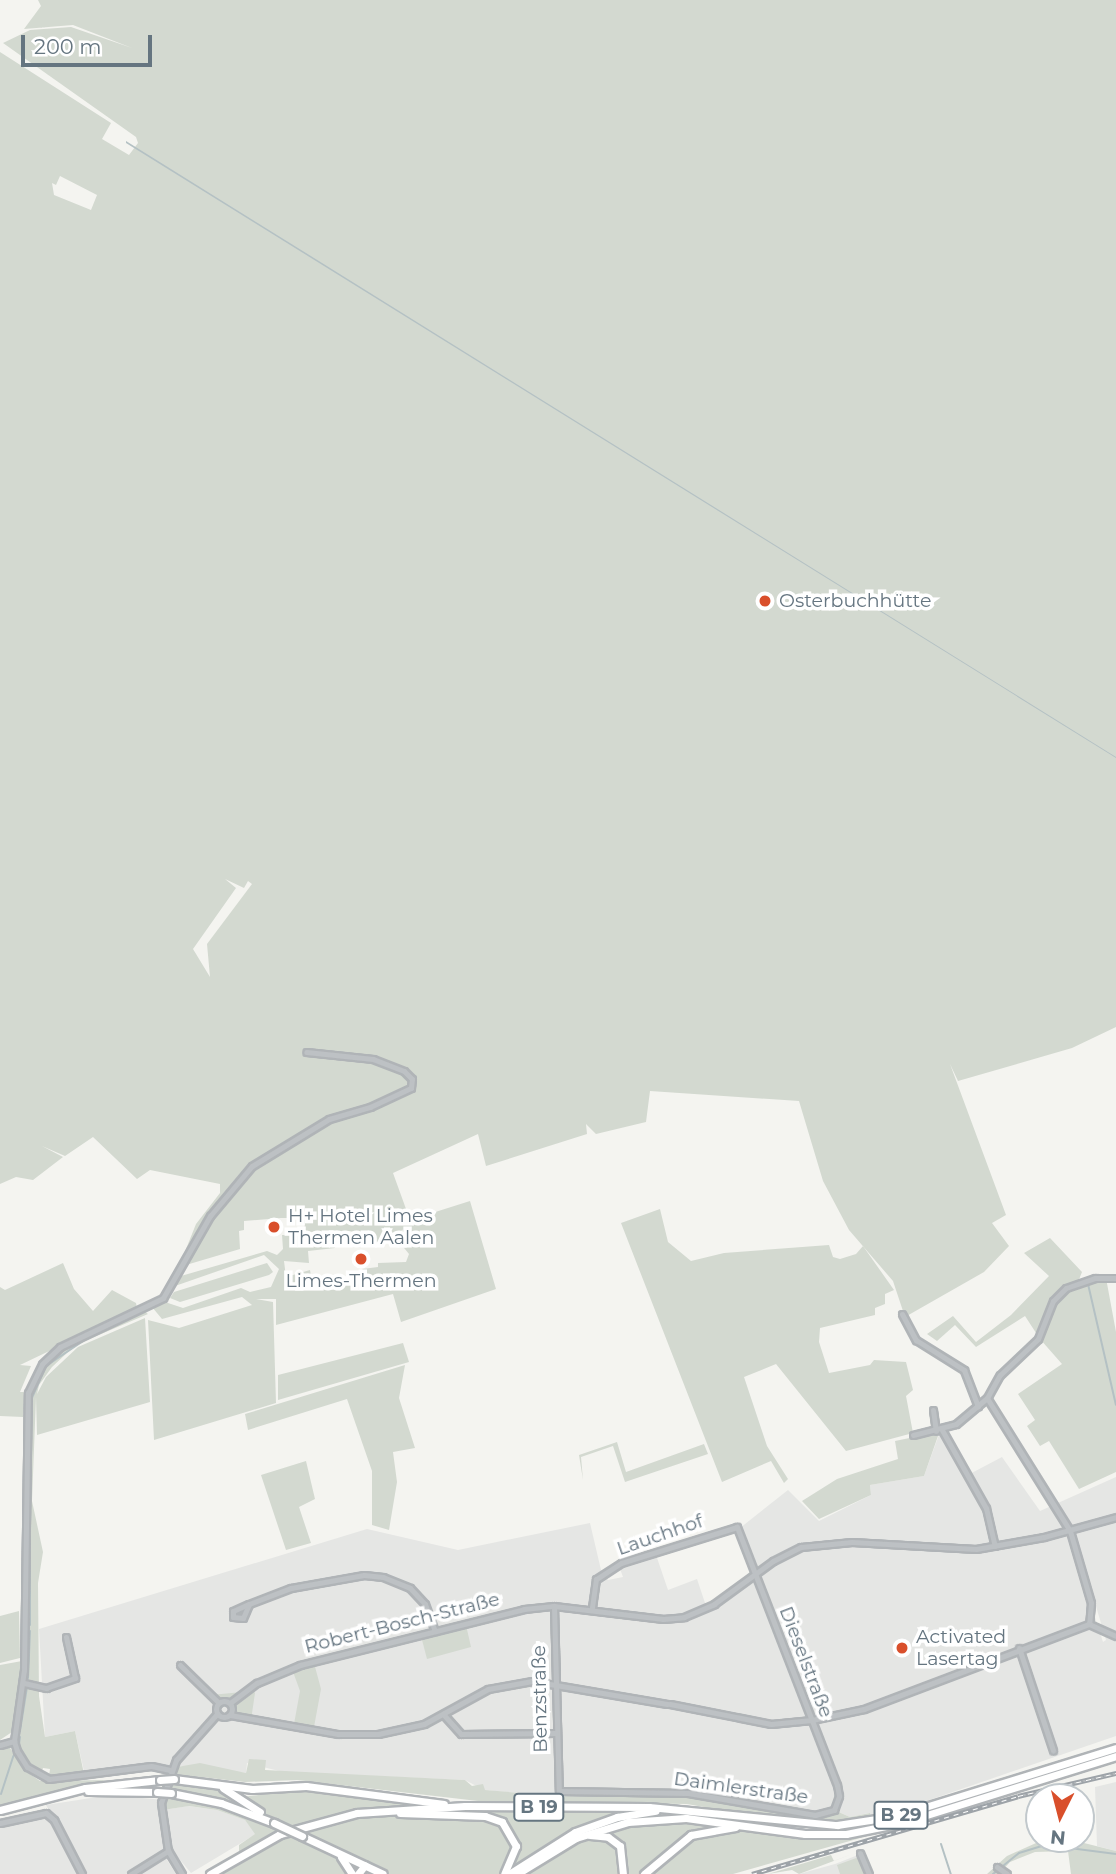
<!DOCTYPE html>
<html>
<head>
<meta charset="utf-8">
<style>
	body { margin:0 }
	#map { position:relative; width:1116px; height:1874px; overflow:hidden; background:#f4f4f0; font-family:Montserrat,sans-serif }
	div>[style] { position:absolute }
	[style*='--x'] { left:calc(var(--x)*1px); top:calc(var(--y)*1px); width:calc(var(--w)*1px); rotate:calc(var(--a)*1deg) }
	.built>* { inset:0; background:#e5e6e4 }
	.green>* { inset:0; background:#d3d9d0 }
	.water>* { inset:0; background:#b4c1c4 }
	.stream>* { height:2px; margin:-1px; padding:0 1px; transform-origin:1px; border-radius:1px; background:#b4c1c4 }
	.roads { filter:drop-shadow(2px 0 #b0b4b7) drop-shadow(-2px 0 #b0b4b7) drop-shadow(0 2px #b0b4b7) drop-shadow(0 -2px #b0b4b7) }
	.minor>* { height:5px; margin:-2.5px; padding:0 2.5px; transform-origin:2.5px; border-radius:2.5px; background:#bdc1c4 }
	.minor>.ring { margin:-2.5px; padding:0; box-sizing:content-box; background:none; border:5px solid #bdc1c4; border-radius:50% }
	.highway>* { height:7px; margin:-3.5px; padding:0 3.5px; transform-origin:3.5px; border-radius:3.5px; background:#fff }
	.rail>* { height:4.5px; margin-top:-2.25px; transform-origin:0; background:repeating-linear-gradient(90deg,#fff 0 5px,#9da3a8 0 10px); box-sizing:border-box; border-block:2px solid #9da3a8 }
	.bridges { filter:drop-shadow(2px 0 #b0b4b7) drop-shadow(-2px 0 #b0b4b7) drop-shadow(0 2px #b0b4b7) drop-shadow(0 -2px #b0b4b7) }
	.highway-bridge>* { height:7px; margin:-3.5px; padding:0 3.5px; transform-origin:3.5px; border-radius:3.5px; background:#fff }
	.dots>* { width:19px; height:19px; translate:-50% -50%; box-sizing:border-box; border:4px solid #fff; border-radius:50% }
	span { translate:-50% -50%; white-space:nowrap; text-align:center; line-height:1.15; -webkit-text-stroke:7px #fff; paint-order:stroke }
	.shield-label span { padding:2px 5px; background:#fff; border:2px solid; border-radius:5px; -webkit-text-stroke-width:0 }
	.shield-label { font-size:18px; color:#657580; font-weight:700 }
	.poi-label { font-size:19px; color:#657580 }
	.left { translate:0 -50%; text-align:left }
	.street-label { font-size:19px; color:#657580 }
	.north { position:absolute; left:1025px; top:1783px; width:70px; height:70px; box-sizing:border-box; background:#fff; border:2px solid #c1c8cc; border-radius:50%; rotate:186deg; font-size:19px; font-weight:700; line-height:28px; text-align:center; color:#657580 }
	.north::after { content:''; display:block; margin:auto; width:24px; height:32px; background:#d94f2b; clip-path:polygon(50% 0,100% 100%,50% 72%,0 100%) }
	.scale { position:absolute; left:21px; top:35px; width:131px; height:32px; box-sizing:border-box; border:4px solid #657580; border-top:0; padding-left:9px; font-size:21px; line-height:24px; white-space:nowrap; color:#657580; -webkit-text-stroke:5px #fff; paint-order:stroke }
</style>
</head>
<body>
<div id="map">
	<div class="built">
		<div style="clip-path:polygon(evenodd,940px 1432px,966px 1476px,1002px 1457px,1040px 1511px,1116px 1477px,1116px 1736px,871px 1820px,869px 1813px,850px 1817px,834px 1810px,815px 1815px,688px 1794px,688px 1797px,557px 1796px,484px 1790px,465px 1780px,283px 1772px,247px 1763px,246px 1773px,184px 1766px,86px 1780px,75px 1731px,45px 1737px,39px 1629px,367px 1529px,458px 1550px,590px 1523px,601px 1570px,608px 1580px,623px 1577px,619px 1566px,655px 1552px,668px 1590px,697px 1579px,706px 1606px,755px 1572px,740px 1528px,788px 1490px,819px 1521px,871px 1495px,870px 1485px,924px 1476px,940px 1432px,1087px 1576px,1106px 1640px,1103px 1642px,1082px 1577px,1087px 1576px)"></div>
		<div style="clip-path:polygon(1116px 1782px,1116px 1851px,1097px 1846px,1095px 1787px)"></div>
		<div style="clip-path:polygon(110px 1795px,164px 1800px,163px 1810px,188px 1806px,217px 1810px,245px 1820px,256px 1834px,191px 1873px,176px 1855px,167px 1860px,176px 1874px,84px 1874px,46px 1805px)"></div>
		<div style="clip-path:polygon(45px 1814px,80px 1874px,0 1874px,0 1823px)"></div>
		<div style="clip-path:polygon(858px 1855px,866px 1874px,799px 1874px,835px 1864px)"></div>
	</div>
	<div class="green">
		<div style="clip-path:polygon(evenodd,38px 0,1116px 0,1116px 1027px,1072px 1048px,958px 1081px,950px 1064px,1006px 1215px,992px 1223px,1009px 1246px,984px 1272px,905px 1317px,893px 1281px,849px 1230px,823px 1181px,799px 1101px,650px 1091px,646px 1122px,596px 1134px,586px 1124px,587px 1134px,486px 1166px,478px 1134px,393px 1173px,410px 1220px,470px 1201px,496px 1289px,401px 1322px,393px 1294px,276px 1325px,276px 1299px,256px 1299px,273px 1302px,276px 1403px,154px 1440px,148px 1320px,179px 1328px,252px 1305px,242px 1297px,162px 1319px,152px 1307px,162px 1301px,183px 1308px,241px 1288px,250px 1292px,271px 1287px,279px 1269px,264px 1255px,175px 1286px,181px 1276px,267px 1251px,277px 1255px,283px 1249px,282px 1235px,333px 1234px,335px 1248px,308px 1251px,309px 1263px,284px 1261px,286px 1277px,310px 1270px,312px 1281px,292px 1286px,317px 1285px,333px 1290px,335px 1281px,361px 1285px,366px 1273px,362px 1269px,378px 1267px,378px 1263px,406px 1262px,409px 1254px,400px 1243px,365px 1242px,367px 1236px,350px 1231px,305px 1232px,304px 1218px,281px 1218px,244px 1221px,244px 1230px,239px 1231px,240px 1249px,186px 1265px,192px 1252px,187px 1257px,184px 1254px,196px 1224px,220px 1193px,220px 1184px,150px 1170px,137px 1179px,93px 1137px,65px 1156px,42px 1146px,63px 1157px,33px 1180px,16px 1177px,0 1184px,0 52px,111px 123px,102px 139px,129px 155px,138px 143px,136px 137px,3px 43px,30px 30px,71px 27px,132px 48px,73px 25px,24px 29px,41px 6px,38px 0,60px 176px,97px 195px,91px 210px,54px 195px,52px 183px,56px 185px,60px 176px,38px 0,225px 879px,244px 888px,248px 881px,252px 884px,207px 944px,210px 977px,193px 949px,236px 888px,225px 879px)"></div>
		<div style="clip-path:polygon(660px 1209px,668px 1242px,691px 1261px,724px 1253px,829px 1245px,833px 1257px,840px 1259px,856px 1254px,863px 1246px,894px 1290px,885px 1294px,885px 1304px,875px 1308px,875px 1315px,820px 1328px,819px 1342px,829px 1373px,870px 1365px,874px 1360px,906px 1362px,913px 1390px,906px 1396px,913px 1433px,846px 1451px,776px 1364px,744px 1377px,767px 1446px,788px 1479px,784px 1483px,771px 1461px,722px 1482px,621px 1223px)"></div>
		<div style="clip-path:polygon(1050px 1238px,1082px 1272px,1078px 1282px,1055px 1296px,1038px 1336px,1025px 1316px,976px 1347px,955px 1325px,937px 1341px,927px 1334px,953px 1316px,976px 1342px,1011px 1315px,1049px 1276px,1024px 1253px)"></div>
		<div style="clip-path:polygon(63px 1263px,74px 1289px,93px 1311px,112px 1290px,136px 1303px,137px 1309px,20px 1365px,31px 1366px,20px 1392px,26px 1392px,23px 1417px,0 1416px,0 1287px,5px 1290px)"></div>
		<div style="clip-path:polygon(267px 1263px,273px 1272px,269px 1275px,180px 1302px,170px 1298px,174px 1292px)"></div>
		<div style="clip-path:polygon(1106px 1278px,1116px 1332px,1116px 1472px,1079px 1489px,1049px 1441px,1040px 1446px,1027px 1426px,1035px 1420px,1018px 1394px,1062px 1364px,1040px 1339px,1054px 1304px,1065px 1290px)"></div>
		<div style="clip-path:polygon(144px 1311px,148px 1314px,80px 1343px,68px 1352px,52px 1367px,39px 1385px,37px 1394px,46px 1377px,78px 1347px,145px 1318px,150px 1402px,37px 1435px,36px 1397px,32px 1501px,43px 1552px,38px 1583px,39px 1696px,45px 1737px,75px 1731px,84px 1774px,49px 1776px,50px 1769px,43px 1768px,41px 1774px,26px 1762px,17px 1742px,27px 1673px,30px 1395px,42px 1369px,62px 1348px)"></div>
		<div style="clip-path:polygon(403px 1343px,409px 1362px,278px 1400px,278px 1375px)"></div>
		<div style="clip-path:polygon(405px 1365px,399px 1398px,415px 1448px,393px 1452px,397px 1482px,389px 1530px,372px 1525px,372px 1471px,347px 1399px,248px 1430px,245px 1414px)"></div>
		<div style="clip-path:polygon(934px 1433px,938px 1436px,924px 1476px,870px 1485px,871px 1495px,819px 1519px,802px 1501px,837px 1479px,898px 1459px,895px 1441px)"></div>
		<div style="clip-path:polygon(617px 1442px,626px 1472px,704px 1444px,708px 1454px,625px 1482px,613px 1446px,581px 1457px,583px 1480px,579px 1455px)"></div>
		<div style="clip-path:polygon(306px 1461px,315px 1499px,299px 1507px,311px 1543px,286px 1550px,261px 1475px)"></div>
		<div style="clip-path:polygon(19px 1611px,20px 1658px,0 1663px,0 1616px)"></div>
		<div style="clip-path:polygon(466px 1625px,471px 1647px,427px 1659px,421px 1636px)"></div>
		<div style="clip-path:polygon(22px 1661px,12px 1732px,0 1740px,0 1665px)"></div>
		<div style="clip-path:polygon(314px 1663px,321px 1689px,314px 1727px,294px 1724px,300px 1691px,292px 1669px)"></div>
		<div style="clip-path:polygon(251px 1687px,255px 1693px,251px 1720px,230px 1715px,230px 1704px,219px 1703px,211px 1695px,242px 1692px)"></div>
		<div style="clip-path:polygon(8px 1745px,27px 1772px,40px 1781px,107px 1780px,0 1805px,0 1747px)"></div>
		<div style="clip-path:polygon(249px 1759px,266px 1760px,265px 1770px,465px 1780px,472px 1786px,483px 1784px,485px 1790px,557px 1796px,688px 1797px,688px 1793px,815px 1815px,834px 1810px,850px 1817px,870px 1813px,871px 1820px,788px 1822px,687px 1804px,478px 1801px,297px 1780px,245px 1782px,174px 1774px,177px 1767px,200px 1763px,246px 1773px)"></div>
		<div style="clip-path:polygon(180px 1783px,215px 1789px,230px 1798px,297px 1791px,437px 1806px,438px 1811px,639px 1810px,641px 1821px,710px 1824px,707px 1832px,737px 1830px,824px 1840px,864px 1837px,733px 1874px,649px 1874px,673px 1852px,671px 1847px,641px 1874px,222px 1874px,237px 1863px,239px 1865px,239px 1845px,255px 1834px,245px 1820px,217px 1810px,189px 1806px,163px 1810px,171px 1784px)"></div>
		<div style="clip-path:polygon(1045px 1839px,1068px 1839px,1116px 1851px,1116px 1874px,1071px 1874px,1068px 1851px,1035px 1852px,1010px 1862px,999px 1874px,987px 1874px,1007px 1856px)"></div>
		<div style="clip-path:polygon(855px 1853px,799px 1874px,792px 1870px,768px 1874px,831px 1855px,834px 1861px)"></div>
		<div style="clip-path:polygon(859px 1857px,865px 1874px,840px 1874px,837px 1865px)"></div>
	</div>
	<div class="water">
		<div style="clip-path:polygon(126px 141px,1116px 757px,1116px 758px,126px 143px)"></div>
	</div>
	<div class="stream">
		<div style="--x:1088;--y:1284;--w:124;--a:77"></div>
		<div style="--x:90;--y:1336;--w:20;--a:-24"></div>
		<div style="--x:31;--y:1400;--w:37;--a:-66"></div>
		<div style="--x:46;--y:1366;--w:52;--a:-34"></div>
		<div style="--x:29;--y:1490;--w:9;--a:-84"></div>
		<div style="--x:30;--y:1625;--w:88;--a:-90"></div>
		<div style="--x:28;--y:1678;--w:47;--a:-87.6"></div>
		<div style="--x:20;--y:1731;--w:45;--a:-81"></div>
		<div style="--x:19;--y:1744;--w:7;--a:-82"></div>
		<div style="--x:1;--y:1794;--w:40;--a:-72"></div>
		<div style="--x:941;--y:1844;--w:32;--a:72"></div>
		<div style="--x:993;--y:1874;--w:33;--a:-39"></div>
		<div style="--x:1019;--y:1853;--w:28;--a:-17"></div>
		<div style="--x:1046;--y:1845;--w:71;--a:7.3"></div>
	</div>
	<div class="roads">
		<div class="minor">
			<div style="--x:902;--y:1314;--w:30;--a:62"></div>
			<div style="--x:916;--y:1340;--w:57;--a:32"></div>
			<div style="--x:964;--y:1370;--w:39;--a:69"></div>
			<div style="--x:987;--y:1398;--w:157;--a:58"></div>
			<div style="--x:1070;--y:1531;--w:75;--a:73.7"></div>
			<div style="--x:1091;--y:1603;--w:21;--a:95"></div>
			<div style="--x:933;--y:1410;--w:21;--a:82"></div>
			<div style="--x:942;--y:1430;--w:90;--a:60.6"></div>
			<div style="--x:986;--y:1508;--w:39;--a:77"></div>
			<div style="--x:913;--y:1435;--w:44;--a:-14.3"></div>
			<div style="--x:956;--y:1424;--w:40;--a:-40"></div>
			<div style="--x:987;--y:1398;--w:26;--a:-61"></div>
			<div style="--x:1000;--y:1375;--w:52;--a:-43.5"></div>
			<div style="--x:1038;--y:1339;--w:41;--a:-68.5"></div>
			<div style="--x:1053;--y:1301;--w:18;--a:-45"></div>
			<div style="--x:1066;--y:1288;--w:31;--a:-19"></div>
			<div style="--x:1095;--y:1278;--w:21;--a:0"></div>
			<div style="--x:249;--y:1604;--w:15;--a:113"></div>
			<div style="--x:243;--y:1618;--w:10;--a:-174"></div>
			<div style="--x:233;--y:1617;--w:6;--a:-90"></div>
			<div style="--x:233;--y:1611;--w:17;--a:-24"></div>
			<div style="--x:249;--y:1604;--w:45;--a:-20.9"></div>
			<div style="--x:291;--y:1588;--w:74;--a:-10.1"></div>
			<div style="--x:364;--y:1575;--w:19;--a:6"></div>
			<div style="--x:383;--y:1577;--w:29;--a:22"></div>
			<div style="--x:410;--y:1588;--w:22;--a:47"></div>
			<div style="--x:425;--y:1604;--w:29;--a:70"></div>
			<div style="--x:554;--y:1606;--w:185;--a:88.5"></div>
			<div style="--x:559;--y:1791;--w:129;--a:0.9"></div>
			<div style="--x:688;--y:1793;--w:129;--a:9.8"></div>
			<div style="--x:815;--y:1815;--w:20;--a:-15"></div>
			<div style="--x:834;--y:1810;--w:15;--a:-70"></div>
			<div style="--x:839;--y:1796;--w:11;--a:-100"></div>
			<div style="--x:837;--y:1785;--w:277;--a:-111.2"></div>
			<div style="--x:737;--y:1527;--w:121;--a:162.8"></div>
			<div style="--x:621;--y:1563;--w:30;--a:147"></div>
			<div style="--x:596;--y:1579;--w:30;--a:98"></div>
			<div style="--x:1089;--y:1624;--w:30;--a:24"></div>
			<div style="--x:1019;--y:1648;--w:108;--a:71.6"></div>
			<div style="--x:180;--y:1665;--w:54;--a:44.3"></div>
			<div style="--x:24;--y:1683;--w:23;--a:13"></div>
			<div style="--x:46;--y:1688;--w:31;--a:-19"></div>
			<div style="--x:75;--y:1678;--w:42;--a:-102.4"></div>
			<div class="ring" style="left:216px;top:1701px;width:11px;height:11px"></div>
			<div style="--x:230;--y:1703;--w:34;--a:-37"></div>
			<div style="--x:257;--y:1683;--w:47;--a:-22.7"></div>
			<div style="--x:300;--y:1665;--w:231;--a:-14"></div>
			<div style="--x:524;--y:1609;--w:30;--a:-6"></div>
			<div style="--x:554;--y:1606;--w:110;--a:6.8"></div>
			<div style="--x:663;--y:1619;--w:21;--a:-5"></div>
			<div style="--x:684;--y:1617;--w:33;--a:-23"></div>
			<div style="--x:714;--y:1604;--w:73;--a:-36.1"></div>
			<div style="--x:773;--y:1561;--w:31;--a:-27"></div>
			<div style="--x:801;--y:1547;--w:51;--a:-5.6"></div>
			<div style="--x:852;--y:1542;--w:124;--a:3.2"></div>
			<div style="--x:976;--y:1549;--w:69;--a:-10"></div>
			<div style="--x:1044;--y:1537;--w:75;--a:-15.5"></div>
			<div style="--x:670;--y:1704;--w:103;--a:11.2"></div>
			<div style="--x:771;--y:1724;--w:41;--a:-5.6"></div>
			<div style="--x:812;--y:1720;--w:53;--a:-11.9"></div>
			<div style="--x:864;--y:1709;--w:241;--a:-20.7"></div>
			<div style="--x:443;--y:1714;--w:27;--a:48"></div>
			<div style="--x:461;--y:1734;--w:95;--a:-0.6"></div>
			<div style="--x:230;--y:1715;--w:110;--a:10"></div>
			<div style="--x:338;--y:1734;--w:40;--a:0"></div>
			<div style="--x:378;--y:1734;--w:47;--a:-12.3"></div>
			<div style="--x:424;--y:1724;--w:73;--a:-28.7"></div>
			<div style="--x:488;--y:1689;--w:45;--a:-10.3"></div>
			<div style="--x:532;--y:1681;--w:137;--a:9.7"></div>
			<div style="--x:0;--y:1745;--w:15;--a:-16"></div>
			<div style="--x:170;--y:1770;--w:19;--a:-168"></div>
			<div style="--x:151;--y:1766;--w:103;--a:172.7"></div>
			<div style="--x:49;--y:1779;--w:25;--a:-151"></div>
			<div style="--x:27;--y:1767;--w:19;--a:-122"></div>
			<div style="--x:17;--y:1751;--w:10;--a:-107"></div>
			<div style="--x:14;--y:1741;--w:72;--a:-82"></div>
			<div style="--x:24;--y:1670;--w:277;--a:-89.2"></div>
			<div style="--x:28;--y:1393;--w:32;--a:-64"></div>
			<div style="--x:42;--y:1364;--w:25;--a:-43"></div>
			<div style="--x:60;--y:1347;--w:114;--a:-25.4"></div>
			<div style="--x:163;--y:1298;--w:95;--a:-60.2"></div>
			<div style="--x:210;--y:1216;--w:65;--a:-50"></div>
			<div style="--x:252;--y:1166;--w:90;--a:-31.4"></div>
			<div style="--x:329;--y:1119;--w:43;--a:-16.3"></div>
			<div style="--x:370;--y:1107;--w:45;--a:-24.9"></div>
			<div style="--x:411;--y:1088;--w:9;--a:-84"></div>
			<div style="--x:412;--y:1079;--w:11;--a:-135"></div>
			<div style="--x:404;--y:1071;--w:33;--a:-159"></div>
			<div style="--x:373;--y:1059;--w:67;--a:-174"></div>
			<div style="--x:0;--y:1823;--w:47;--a:-12.3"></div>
			<div style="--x:46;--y:1813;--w:11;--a:41"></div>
			<div style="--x:54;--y:1820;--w:61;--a:62.6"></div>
			<div style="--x:860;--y:1853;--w:23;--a:67"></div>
			<div style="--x:997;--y:1867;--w:12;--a:35"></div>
			<div style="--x:131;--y:1874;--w:44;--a:-31.9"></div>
			<div style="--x:182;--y:1874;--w:27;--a:-121"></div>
			<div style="--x:168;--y:1851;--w:49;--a:-98.3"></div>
			<div style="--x:161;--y:1803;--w:46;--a:-70.8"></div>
			<div style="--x:176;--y:1760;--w:62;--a:-48.3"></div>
		</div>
		<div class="highway">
			<div style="--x:174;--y:1779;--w:79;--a:7.3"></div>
			<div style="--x:252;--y:1789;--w:54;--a:-3.2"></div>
			<div style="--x:306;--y:1786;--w:139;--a:7.4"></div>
			<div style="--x:223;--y:1788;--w:44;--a:33"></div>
			<div style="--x:88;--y:1791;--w:69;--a:0.8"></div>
			<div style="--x:171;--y:1793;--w:51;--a:11.3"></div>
			<div style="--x:221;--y:1803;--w:57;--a:20.7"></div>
			<div style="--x:0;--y:1810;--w:88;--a:-14.5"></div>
			<div style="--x:85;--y:1788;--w:75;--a:-6.1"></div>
			<div style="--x:400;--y:1813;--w:85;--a:2"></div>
			<div style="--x:485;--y:1816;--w:18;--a:19"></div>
			<div style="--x:502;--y:1822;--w:28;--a:60"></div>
			<div style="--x:516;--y:1846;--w:30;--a:113"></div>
			<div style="--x:590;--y:1835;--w:18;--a:6"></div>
			<div style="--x:608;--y:1837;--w:15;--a:37"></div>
			<div style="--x:620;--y:1846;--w:28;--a:84"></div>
			<div style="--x:302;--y:1836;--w:89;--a:25.1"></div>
			<div style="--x:341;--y:1857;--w:20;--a:57"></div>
			<div style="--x:210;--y:1874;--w:81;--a:-29.7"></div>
			<div style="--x:280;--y:1834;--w:80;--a:-15.3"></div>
			<div style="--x:357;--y:1813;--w:108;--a:-3.7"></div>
			<div style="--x:465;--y:1806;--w:184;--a:0.3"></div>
			<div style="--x:649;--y:1807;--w:189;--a:5.5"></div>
			<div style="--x:837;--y:1825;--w:60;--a:-8.7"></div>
			<div style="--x:896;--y:1816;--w:230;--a:-17.2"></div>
			<div style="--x:358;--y:1874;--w:11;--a:-52"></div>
			<div style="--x:509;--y:1874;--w:78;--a:-32.5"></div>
			<div style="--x:575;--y:1832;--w:45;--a:-19.7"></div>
			<div style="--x:617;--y:1817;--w:39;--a:-9"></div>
			<div style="--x:517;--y:1874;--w:69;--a:-31.4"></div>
			<div style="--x:576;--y:1838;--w:54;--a:-17.1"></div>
			<div style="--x:628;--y:1822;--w:58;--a:-3.9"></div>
			<div style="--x:686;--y:1818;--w:120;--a:7.7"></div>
			<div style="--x:805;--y:1834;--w:41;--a:0"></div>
			<div style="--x:846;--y:1834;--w:56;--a:-11.3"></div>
			<div style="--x:901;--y:1823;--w:225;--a:-17.3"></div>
			<div style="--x:644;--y:1874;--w:61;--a:-39.7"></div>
			<div style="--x:691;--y:1835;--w:45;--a:-10.3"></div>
		</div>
	</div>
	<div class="rail">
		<div style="--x:752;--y:1874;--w:277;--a:-16.3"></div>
		<div style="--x:1018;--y:1796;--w:101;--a:-13.2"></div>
	</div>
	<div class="bridges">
		<div class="highway-bridge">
			<div style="--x:160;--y:1780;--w:14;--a:-4"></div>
			<div style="--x:157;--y:1792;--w:14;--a:4"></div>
			<div style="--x:274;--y:1823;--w:31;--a:25"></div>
		</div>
	</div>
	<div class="dots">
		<div style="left:765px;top:601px;background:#d94f2b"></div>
		<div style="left:274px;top:1227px;background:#d94f2b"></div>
		<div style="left:361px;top:1259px;background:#d94f2b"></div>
		<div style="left:902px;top:1648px;background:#d94f2b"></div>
	</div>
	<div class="shield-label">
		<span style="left:539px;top:1807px">B 19</span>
		<span style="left:901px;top:1815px">B 29</span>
	</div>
	<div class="poi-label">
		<span class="left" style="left:779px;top:601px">Osterbuchhütte</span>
		<span class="left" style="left:288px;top:1227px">H+ Hotel Limes<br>Thermen Aalen</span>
		<span style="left:361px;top:1281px">Limes-Thermen</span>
		<span class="left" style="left:916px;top:1648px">Activated<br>Lasertag</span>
	</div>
	<div class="street-label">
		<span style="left:660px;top:1535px;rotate:-19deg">Lauchhof</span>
		<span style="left:402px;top:1623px;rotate:-14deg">Robert-Bosch-Straße</span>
		<span style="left:806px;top:1662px;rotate:69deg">Dieselstraße</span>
		<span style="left:540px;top:1699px;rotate:-91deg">Benzstraße</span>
		<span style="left:741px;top:1788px;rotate:8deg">Daimlerstraße</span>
	</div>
	<div class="north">N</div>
	<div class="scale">200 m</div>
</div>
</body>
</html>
